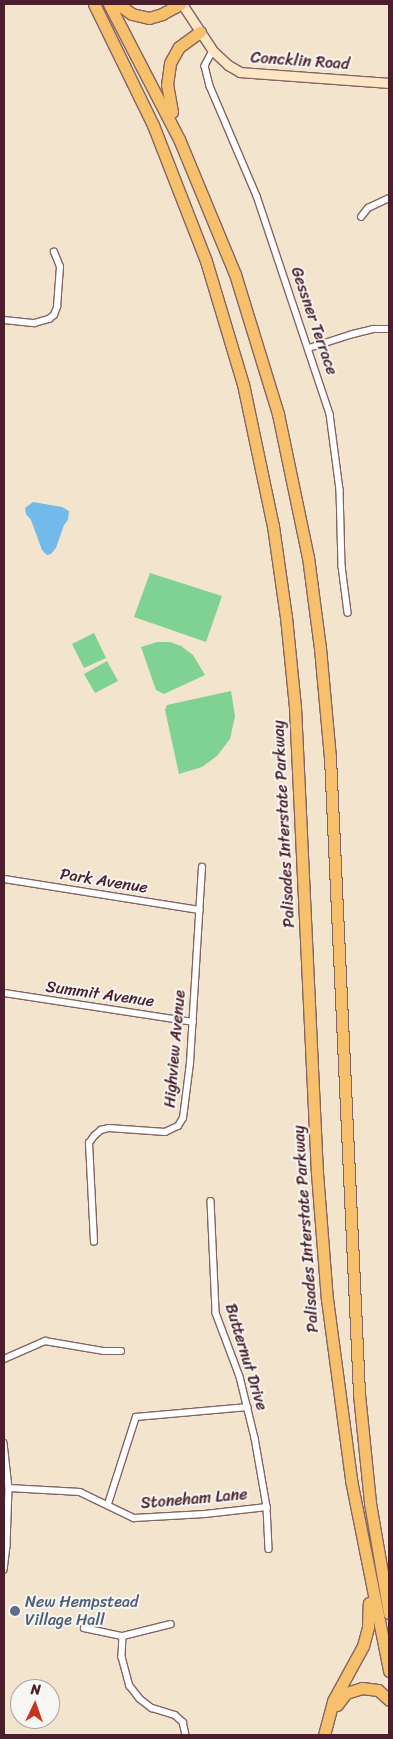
<!DOCTYPE html>
<html>
<head>
<meta charset="utf-8">
<style>
	body { margin:0 }
	#map { position:relative; width:393px; height:1739px; overflow:hidden; background:#f3e4cd; font-family:Sriracha,sans-serif }
	div>[style] { position:absolute }
	[style*='--x'] { left:calc(var(--x)*1px); top:calc(var(--y)*1px); width:calc(var(--w)*1px); rotate:calc(var(--a)*1deg) }
	.green>* { inset:0; background:#7fd294 }
	.water>* { inset:0; background:#72baea }
	.roads { filter:drop-shadow(1px 0 #856464) drop-shadow(-1px 0 #856464) drop-shadow(0 1px #856464) drop-shadow(0 -1px #856464) }
	.street>* { height:5.5px; margin:-2.75px; padding:0 2.75px; transform-origin:2.75px; border-radius:2.75px; background:#fff }
	.secondary>* { height:9px; margin:-4.5px; padding:0 4.5px; transform-origin:4.5px; border-radius:4.5px; background:#fce6c4 }
	.highway>* { height:11px; margin:-5.5px; padding:0 5.5px; transform-origin:5.5px; border-radius:5.5px; background:#f7c06c }
	.dots>* { width:14px; height:14px; translate:-50% -50%; box-sizing:border-box; border:2px solid #f6f6f2; border-radius:50% }
	span { translate:-50% -50%; white-space:nowrap; text-align:center; line-height:1.15; -webkit-text-stroke:4px #f6f6f2; paint-order:stroke }
	.street-label { font-size:16px; color:#4a1f2b }
	.service-label { font-size:16px; color:#4e5e75 }
	.left { translate:0 -50%; text-align:left }
	.frame { position:absolute; inset:0; border:5px solid #4a1f2b; pointer-events:none }
	.north { position:absolute; left:10px; top:1679px; width:50px; height:50px; box-sizing:border-box; background:#f6f6f2; border:1px solid #b1a0a2; border-radius:50%; rotate:3deg; font-size:14px; font-weight:700; line-height:20px; text-align:center; color:#4a1f2b }
	.north::after { content:''; display:block; margin:auto; width:18px; height:22px; background:#c8321e; clip-path:polygon(50% 0,100% 100%,50% 72%,0 100%) }
</style>
</head>
<body>
<div id="map">
	<div class="green">
		<div style="clip-path:polygon(150px 573px,222px 596px,206px 642px,134px 617px)"></div>
		<div style="clip-path:polygon(94px 633px,106px 658px,84px 668px,72px 644px)"></div>
		<div style="clip-path:polygon(157px 642px,170px 642px,181px 646px,193px 655px,205px 675px,164px 694px,156px 690px,141px 647px)"></div>
		<div style="clip-path:polygon(107px 661px,118px 681px,95px 693px,84px 674px)"></div>
		<div style="clip-path:polygon(231px 691px,235px 716px,230px 739px,217px 756px,202px 767px,179px 774px,165px 710px,167px 705px)"></div>
	</div>
	<div class="water">
		<div style="clip-path:polygon(33px 502px,62px 507px,69px 511px,68px 520px,64px 525px,56px 548px,51px 554px,47px 555px,42px 550px,31px 520px,26px 514px,25px 508px)"></div>
	</div>
	<div class="roads">
		<div class="street">
			<div style="--x:213;--y:51;--w:17;--a:118"></div>
			<div style="--x:205;--y:66;--w:21;--a:76"></div>
			<div style="--x:210;--y:86;--w:120;--a:66.9"></div>
			<div style="--x:257;--y:196;--w:230;--a:71.5"></div>
			<div style="--x:330;--y:414;--w:77;--a:82.5"></div>
			<div style="--x:340;--y:490;--w:76;--a:88.5"></div>
			<div style="--x:342;--y:566;--w:47;--a:82.7"></div>
			<div style="--x:361;--y:217;--w:11;--a:-52"></div>
			<div style="--x:368;--y:208;--w:23;--a:-25"></div>
			<div style="--x:4;--y:320;--w:31;--a:6"></div>
			<div style="--x:35;--y:323;--w:15;--a:-16"></div>
			<div style="--x:49;--y:319;--w:6;--a:-39"></div>
			<div style="--x:54;--y:315;--w:9;--a:-69"></div>
			<div style="--x:57;--y:307;--w:40;--a:-85.7"></div>
			<div style="--x:60;--y:267;--w:16;--a:-112"></div>
			<div style="--x:309;--y:348;--w:46;--a:-17.7"></div>
			<div style="--x:353;--y:334;--w:21;--a:-14"></div>
			<div style="--x:373;--y:329;--w:16;--a:0"></div>
			<div style="--x:4;--y:879;--w:198;--a:9"></div>
			<div style="--x:4;--y:993;--w:191;--a:8.7"></div>
			<div style="--x:211;--y:1201;--w:112;--a:87.4"></div>
			<div style="--x:216;--y:1313;--w:68;--a:69.4"></div>
			<div style="--x:240;--y:1377;--w:63;--a:76.2"></div>
			<div style="--x:255;--y:1438;--w:70;--a:80.1"></div>
			<div style="--x:267;--y:1507;--w:42;--a:87.3"></div>
			<div style="--x:94;--y:1242;--w:99;--a:-92.9"></div>
			<div style="--x:89;--y:1143;--w:9;--a:-54"></div>
			<div style="--x:94;--y:1136;--w:9;--a:-41"></div>
			<div style="--x:101;--y:1130;--w:8;--a:-14"></div>
			<div style="--x:109;--y:1128;--w:56;--a:4.1"></div>
			<div style="--x:165;--y:1132;--w:14;--a:-25"></div>
			<div style="--x:178;--y:1126;--w:9;--a:-58"></div>
			<div style="--x:183;--y:1118;--w:55;--a:-82.7"></div>
			<div style="--x:190;--y:1063;--w:196;--a:-86.5"></div>
			<div style="--x:4;--y:1359;--w:45;--a:-23.7"></div>
			<div style="--x:45;--y:1341;--w:60;--a:9.6"></div>
			<div style="--x:104;--y:1351;--w:17;--a:0"></div>
			<div style="--x:4;--y:1443;--w:45;--a:83.7"></div>
			<div style="--x:9;--y:1488;--w:58;--a:92"></div>
			<div style="--x:7;--y:1546;--w:24;--a:97"></div>
			<div style="--x:9;--y:1488;--w:71;--a:3.2"></div>
			<div style="--x:80;--y:1492;--w:60;--a:25.7"></div>
			<div style="--x:134;--y:1518;--w:71;--a:-3.2"></div>
			<div style="--x:205;--y:1514;--w:62;--a:-6.4"></div>
			<div style="--x:108;--y:1504;--w:91;--a:-72.2"></div>
			<div style="--x:136;--y:1417;--w:112;--a:-5.1"></div>
			<div style="--x:84;--y:1628;--w:40;--a:12"></div>
			<div style="--x:123;--y:1636;--w:49;--a:-14"></div>
			<div style="--x:123;--y:1636;--w:21;--a:93"></div>
			<div style="--x:122;--y:1657;--w:30;--a:75"></div>
			<div style="--x:130;--y:1686;--w:16;--a:52"></div>
			<div style="--x:140;--y:1699;--w:15;--a:37"></div>
			<div style="--x:152;--y:1708;--w:24;--a:17"></div>
			<div style="--x:175;--y:1715;--w:11;--a:41"></div>
			<div style="--x:183;--y:1722;--w:13;--a:77"></div>
		</div>
		<div class="secondary">
			<div style="--x:182;--y:4;--w:56;--a:56.6"></div>
			<div style="--x:213;--y:51;--w:21;--a:43"></div>
			<div style="--x:228;--y:65;--w:14;--a:30"></div>
			<div style="--x:240;--y:72;--w:149;--a:4.2"></div>
		</div>
		<div class="highway">
			<div style="--x:94;--y:4;--w:135;--a:64"></div>
			<div style="--x:153;--y:125;--w:146;--a:68.7"></div>
			<div style="--x:206;--y:261;--w:128;--a:73.3"></div>
			<div style="--x:243;--y:384;--w:145;--a:78.1"></div>
			<div style="--x:273;--y:526;--w:92;--a:81.9"></div>
			<div style="--x:286;--y:617;--w:90;--a:84.3"></div>
			<div style="--x:295;--y:707;--w:467;--a:87.3"></div>
			<div style="--x:317;--y:1173;--w:126;--a:85.5"></div>
			<div style="--x:327;--y:1299;--w:183;--a:82.4"></div>
			<div style="--x:351;--y:1480;--w:195;--a:78.7"></div>
			<div style="--x:109;--y:4;--w:152;--a:62.6"></div>
			<div style="--x:179;--y:139;--w:146;--a:67.5"></div>
			<div style="--x:235;--y:274;--w:146;--a:72.9"></div>
			<div style="--x:278;--y:414;--w:146;--a:78.2"></div>
			<div style="--x:308;--y:557;--w:92;--a:82.5"></div>
			<div style="--x:320;--y:648;--w:109;--a:84.8"></div>
			<div style="--x:330;--y:757;--w:638;--a:87.39"></div>
			<div style="--x:359;--y:1394;--w:110;--a:84.2"></div>
			<div style="--x:370;--y:1503;--w:112;--a:80.2"></div>
			<div style="--x:118;--y:4;--w:17;--a:36"></div>
			<div style="--x:132;--y:14;--w:17;--a:13"></div>
			<div style="--x:149;--y:18;--w:14;--a:-17"></div>
			<div style="--x:162;--y:14;--w:21;--a:-29"></div>
			<div style="--x:172;--y:112;--w:27;--a:-100"></div>
			<div style="--x:167;--y:85;--w:22;--a:-82"></div>
			<div style="--x:170;--y:63;--w:18;--a:-61"></div>
			<div style="--x:179;--y:47;--w:26;--a:-36"></div>
			<div style="--x:337;--y:1705;--w:15;--a:-53"></div>
			<div style="--x:346;--y:1693;--w:17;--a:-17"></div>
			<div style="--x:362;--y:1688;--w:16;--a:7"></div>
			<div style="--x:378;--y:1690;--w:15;--a:42"></div>
			<div style="--x:324;--y:1735;--w:35;--a:-75"></div>
			<div style="--x:333;--y:1701;--w:63;--a:-61.4"></div>
			<div style="--x:363;--y:1646;--w:20;--a:-75"></div>
			<div style="--x:368;--y:1627;--w:24;--a:-88"></div>
		</div>
	</div>
	<div class="dots">
		<div style="left:15px;top:1611px;background:#5c6f8a"></div>
	</div>
	<div class="street-label">
		<span style="left:300px;top:61px;rotate:4deg">Concklin Road</span>
		<span style="left:314px;top:321px;rotate:71deg">Gessner Terrace</span>
		<span style="left:284px;top:824px;rotate:-93deg">Palisades Interstate Parkway</span>
		<span style="left:104px;top:881px;rotate:9deg">Park Avenue</span>
		<span style="left:100px;top:994px;rotate:8deg">Summit Avenue</span>
		<span style="left:175px;top:1049px;rotate:-85deg">Highview Avenue</span>
		<span style="left:306px;top:1229px;rotate:-94deg">Palisades Interstate Parkway</span>
		<span style="left:246px;top:1357px;rotate:73deg">Butternut Drive</span>
		<span style="left:194px;top:1499px;rotate:-5deg">Stoneham Lane</span>
	</div>
	<div class="service-label">
		<span class="left" style="left:25px;top:1611px">New Hempstead<br>Village Hall</span>
	</div>
	<div class="frame"></div>
	<div class="north">N</div>
</div>
</body>
</html>
